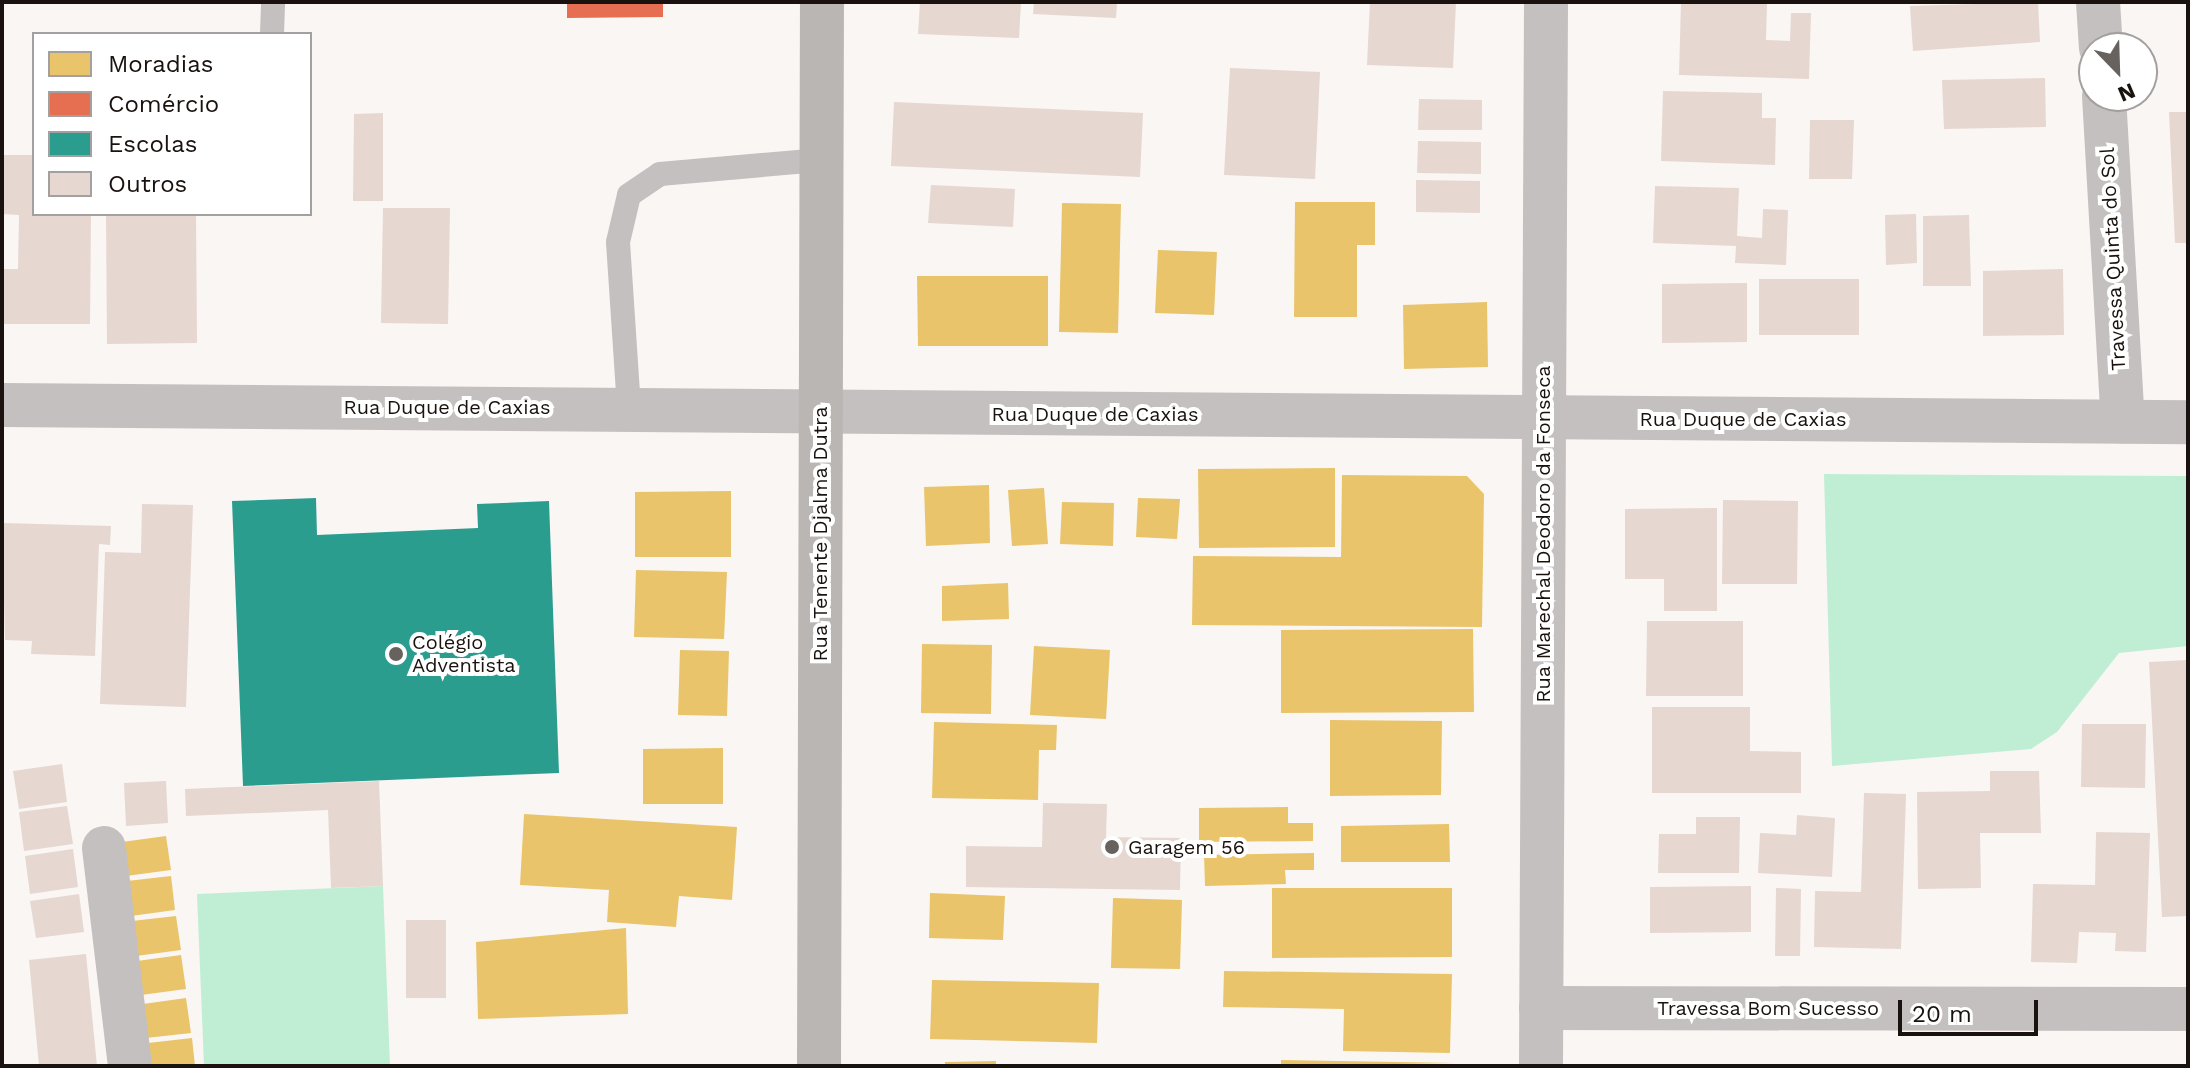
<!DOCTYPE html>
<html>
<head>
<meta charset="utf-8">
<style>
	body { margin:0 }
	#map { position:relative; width:2190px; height:1068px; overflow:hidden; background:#faf6f4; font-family:"Work Sans",sans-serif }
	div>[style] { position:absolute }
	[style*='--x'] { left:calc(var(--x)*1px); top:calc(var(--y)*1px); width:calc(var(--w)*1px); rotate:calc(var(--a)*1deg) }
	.green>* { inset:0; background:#c0eed4 }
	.homes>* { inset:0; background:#e9c46a }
	.shops>* { inset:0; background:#e76f51 }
	.schools>* { inset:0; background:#2a9d8f }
	.building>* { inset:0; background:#e6d7d0 }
	.lane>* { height:24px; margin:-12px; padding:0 12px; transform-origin:12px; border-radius:12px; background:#c4c0bf }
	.street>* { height:44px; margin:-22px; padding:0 22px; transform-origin:22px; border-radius:22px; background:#c4c0bf }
	.secondary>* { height:44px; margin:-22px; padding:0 22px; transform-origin:22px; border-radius:22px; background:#b9b6b4 }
	.dots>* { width:22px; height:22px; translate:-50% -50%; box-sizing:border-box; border:4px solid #fff; border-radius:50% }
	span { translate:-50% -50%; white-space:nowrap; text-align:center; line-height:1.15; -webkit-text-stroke:8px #fff; paint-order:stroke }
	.street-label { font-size:20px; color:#19120e }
	.poi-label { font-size:20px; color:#19120e }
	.left { translate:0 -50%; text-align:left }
	.frame { position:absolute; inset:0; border:4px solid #19120e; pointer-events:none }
	.legend { position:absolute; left:32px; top:32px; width:280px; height:184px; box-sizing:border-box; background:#fff; border:2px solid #a3a09f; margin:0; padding:10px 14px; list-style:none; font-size:24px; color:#19120e }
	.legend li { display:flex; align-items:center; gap:16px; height:40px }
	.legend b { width:40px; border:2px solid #a3a09f }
	.north { position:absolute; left:2078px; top:32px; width:80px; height:80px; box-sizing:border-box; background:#fff; border:2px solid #a3a09f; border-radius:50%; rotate:157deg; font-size:22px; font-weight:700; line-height:32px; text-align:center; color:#19120e }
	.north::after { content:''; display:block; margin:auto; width:28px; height:36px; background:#68625e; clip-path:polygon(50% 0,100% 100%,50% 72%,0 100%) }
	.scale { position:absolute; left:1898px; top:1000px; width:140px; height:36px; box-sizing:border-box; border:4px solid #19120e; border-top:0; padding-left:10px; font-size:24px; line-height:28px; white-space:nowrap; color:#19120e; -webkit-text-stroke:6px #fff; paint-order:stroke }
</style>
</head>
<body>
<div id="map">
	<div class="green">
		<div style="clip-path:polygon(1824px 474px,2188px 476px,2188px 646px,2119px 653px,2057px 732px,2031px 749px,1832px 766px)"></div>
		<div style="clip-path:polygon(383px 886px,390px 1066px,204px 1066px,197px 894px)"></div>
	</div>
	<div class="homes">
		<div style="clip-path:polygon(1295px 202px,1375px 202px,1375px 245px,1357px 245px,1357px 317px,1294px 317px)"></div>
		<div style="clip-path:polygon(1062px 203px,1121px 204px,1118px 333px,1059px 332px)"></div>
		<div style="clip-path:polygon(1158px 250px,1217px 252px,1214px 315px,1155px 313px)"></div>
		<div style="clip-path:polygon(917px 276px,1048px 276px,1048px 346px,918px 346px)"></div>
		<div style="clip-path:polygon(1487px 302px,1488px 367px,1404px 369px,1403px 305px)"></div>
		<div style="clip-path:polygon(1335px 468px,1335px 547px,1199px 548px,1198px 469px)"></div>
		<div style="clip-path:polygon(1342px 475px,1467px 476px,1484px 494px,1482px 627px,1192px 625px,1193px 556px,1341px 557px)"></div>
		<div style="clip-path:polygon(989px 485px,990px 543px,926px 546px,924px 487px)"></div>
		<div style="clip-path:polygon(1044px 488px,1048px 544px,1012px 546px,1008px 490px)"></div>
		<div style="clip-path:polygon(731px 491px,731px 557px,635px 557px,635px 492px)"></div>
		<div style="clip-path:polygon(1138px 498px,1180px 499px,1177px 539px,1136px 537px)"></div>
		<div style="clip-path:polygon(1062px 502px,1114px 503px,1113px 546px,1060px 544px)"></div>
		<div style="clip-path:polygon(636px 570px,727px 572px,724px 639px,634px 637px)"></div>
		<div style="clip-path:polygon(1008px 583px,1009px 619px,942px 621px,942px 586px)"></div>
		<div style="clip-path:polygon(1473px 629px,1474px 712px,1281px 713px,1281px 630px)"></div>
		<div style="clip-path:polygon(922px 644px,992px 645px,991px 714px,921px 713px)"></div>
		<div style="clip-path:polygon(1034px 646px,1110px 650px,1106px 719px,1030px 715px)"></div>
		<div style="clip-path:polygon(680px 650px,729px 651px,727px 716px,678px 715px)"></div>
		<div style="clip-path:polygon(1330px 720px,1442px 721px,1441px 795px,1330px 796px)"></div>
		<div style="clip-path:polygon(934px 722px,1057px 725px,1056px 750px,1039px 750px,1038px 800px,932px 798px)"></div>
		<div style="clip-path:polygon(723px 748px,723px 804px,643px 804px,643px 749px)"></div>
		<div style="clip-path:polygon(1288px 807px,1288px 823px,1313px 823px,1313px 841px,1199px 842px,1199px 808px)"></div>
		<div style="clip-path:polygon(524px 814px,737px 827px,732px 900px,679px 896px,676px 927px,607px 922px,609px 890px,520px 885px)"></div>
		<div style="clip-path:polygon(1449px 824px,1450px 862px,1341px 862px,1341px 826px)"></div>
		<div style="clip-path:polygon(166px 836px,171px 870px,126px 876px,122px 842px)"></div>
		<div style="clip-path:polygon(1314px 853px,1314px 870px,1285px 870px,1286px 884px,1205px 886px,1204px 855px)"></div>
		<div style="clip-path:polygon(171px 876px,175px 910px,131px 916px,127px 881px)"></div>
		<div style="clip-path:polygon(1272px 888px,1452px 888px,1452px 957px,1272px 958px)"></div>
		<div style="clip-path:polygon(930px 893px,1005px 896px,1003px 940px,929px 938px)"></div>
		<div style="clip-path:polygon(1113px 898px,1182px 900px,1180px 969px,1111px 968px)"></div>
		<div style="clip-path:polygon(176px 916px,181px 950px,136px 956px,132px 921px)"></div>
		<div style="clip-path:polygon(626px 928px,628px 1014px,478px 1019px,476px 942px)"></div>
		<div style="clip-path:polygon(181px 955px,186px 989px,141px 995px,137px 961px)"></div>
		<div style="clip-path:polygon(1224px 971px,1452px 974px,1450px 1053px,1343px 1051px,1344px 1009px,1223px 1007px)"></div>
		<div style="clip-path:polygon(932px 980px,1099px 983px,1097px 1043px,930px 1039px)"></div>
		<div style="clip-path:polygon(186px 998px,191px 1033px,146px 1038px,143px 1004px)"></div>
		<div style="clip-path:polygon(192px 1038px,195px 1066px,150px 1066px,148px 1043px)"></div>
		<div style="clip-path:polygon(1281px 1060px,1455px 1063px,1281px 1066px)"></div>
		<div style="clip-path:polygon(996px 1061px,996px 1066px,945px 1066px,945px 1062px)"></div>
	</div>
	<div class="shops">
		<div style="clip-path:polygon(567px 2px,663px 2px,663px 17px,567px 18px)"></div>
	</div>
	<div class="schools">
		<div style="clip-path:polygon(316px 498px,317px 535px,478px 528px,477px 504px,549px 501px,559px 773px,243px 786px,232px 501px)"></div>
	</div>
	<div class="building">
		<div style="clip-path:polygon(920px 2px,1021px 2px,1019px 38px,918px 34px)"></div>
		<div style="clip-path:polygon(1034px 2px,1117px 2px,1116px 18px,1033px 14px)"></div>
		<div style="clip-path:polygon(1370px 2px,1456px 2px,1453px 68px,1367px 65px)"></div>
		<div style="clip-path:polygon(1681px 2px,1767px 4px,1766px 40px,1790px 41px,1791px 13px,1811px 13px,1809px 79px,1679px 75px)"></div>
		<div style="clip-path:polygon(2038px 2px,2040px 42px,1913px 51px,1910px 6px)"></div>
		<div style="clip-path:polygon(1230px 68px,1320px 72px,1315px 179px,1224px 175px)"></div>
		<div style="clip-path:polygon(2045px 78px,2046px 127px,1944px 129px,1942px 80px)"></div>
		<div style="clip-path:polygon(1663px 91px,1762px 93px,1762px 118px,1776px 118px,1775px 165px,1661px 161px)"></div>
		<div style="clip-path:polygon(1419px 99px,1482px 100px,1482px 130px,1418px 130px)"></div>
		<div style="clip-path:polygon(894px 102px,1143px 113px,1140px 177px,891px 166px)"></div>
		<div style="clip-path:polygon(2169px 112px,2188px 112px,2188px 243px,2175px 243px)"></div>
		<div style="clip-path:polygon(383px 113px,383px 201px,353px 201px,354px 114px)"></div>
		<div style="clip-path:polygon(1810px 120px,1854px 120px,1852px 179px,1809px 179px)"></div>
		<div style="clip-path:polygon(1418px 141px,1481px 142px,1481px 174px,1417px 173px)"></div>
		<div style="clip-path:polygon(2px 155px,34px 155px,34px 214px,91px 214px,90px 324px,2px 324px,2px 269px,18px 269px,19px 215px,2px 214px)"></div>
		<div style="clip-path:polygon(1416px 180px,1480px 181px,1480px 213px,1416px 212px)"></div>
		<div style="clip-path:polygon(931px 185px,1015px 189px,1013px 227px,928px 223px)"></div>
		<div style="clip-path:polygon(1655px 186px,1739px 188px,1737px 236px,1762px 238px,1763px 209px,1788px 210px,1786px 265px,1735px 263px,1736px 246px,1653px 243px)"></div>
		<div style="clip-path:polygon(383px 208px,450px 208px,448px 324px,381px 323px)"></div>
		<div style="clip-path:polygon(106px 214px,196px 214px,197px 343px,107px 344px)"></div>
		<div style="clip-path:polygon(1916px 214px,1917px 263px,1886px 265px,1885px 215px)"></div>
		<div style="clip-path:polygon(1969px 215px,1971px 286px,1923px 286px,1923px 216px)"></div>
		<div style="clip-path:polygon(2063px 269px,2064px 335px,1983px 336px,1983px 271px)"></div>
		<div style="clip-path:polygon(1759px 279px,1859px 279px,1859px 335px,1759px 335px)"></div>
		<div style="clip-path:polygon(1747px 283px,1747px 342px,1662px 343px,1662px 284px)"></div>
		<div style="clip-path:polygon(1723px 500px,1798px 501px,1797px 584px,1722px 584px)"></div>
		<div style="clip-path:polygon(142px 504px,193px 505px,186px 707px,100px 704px,105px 552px,141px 553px)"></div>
		<div style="clip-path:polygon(1717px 508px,1717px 611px,1664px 611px,1664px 579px,1625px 579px,1625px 509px)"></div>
		<div style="clip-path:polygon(2px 523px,111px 526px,110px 545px,99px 544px,95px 656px,31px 654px,32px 641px,5px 640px)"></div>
		<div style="clip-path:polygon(1647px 621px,1743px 621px,1743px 696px,1646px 696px)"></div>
		<div style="clip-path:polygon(2188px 660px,2188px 916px,2162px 917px,2149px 662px)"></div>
		<div style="clip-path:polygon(1652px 707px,1750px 707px,1750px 751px,1801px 752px,1801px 793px,1652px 793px)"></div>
		<div style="clip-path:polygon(2082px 724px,2146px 724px,2145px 788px,2081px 787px)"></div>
		<div style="clip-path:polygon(62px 764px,67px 802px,19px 809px,13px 771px)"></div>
		<div style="clip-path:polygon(1990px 771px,2039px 771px,2041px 833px,1980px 833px,1981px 888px,1918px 889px,1917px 792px,1990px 791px)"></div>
		<div style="clip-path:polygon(166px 781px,168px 823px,126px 826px,124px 783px)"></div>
		<div style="clip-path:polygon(379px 781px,383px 886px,331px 888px,328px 810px,186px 816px,185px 789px)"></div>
		<div style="clip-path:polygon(1864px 793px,1906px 794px,1901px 949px,1814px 947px,1815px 891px,1861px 892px)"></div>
		<div style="clip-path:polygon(1043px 803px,1107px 804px,1106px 837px,1181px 838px,1180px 890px,966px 887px,966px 846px,1042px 847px)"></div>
		<div style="clip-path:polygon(67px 806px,73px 844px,24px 851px,19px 812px)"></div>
		<div style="clip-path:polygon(1797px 815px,1835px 818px,1832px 877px,1758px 873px,1760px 833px,1796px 835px)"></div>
		<div style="clip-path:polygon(1696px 817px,1740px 817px,1739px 873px,1658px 873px,1659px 834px,1696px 834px)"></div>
		<div style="clip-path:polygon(2096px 832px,2150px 833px,2146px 952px,2115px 951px,2116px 933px,2079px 932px,2077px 963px,2031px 962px,2033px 884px,2095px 885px)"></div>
		<div style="clip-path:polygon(73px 849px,78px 887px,30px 894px,25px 856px)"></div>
		<div style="clip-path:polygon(1751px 886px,1751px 932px,1650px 933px,1650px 887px)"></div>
		<div style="clip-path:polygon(1776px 888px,1801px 889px,1800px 956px,1775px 956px)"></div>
		<div style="clip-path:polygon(79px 894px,84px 932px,36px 938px,30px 901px)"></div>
		<div style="clip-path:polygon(406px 920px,446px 920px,446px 998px,406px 998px)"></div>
		<div style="clip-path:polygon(86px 954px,97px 1066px,39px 1066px,29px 960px)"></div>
	</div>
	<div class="lane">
		<div style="--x:272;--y:34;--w:32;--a:-88"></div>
		<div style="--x:629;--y:408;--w:166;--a:-93.8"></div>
		<div style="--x:618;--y:242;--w:48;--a:-76.8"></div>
		<div style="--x:629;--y:195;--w:37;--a:-34"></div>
		<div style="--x:660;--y:174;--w:162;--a:-5"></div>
	</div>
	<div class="street">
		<div style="--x:2098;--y:2;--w:46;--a:86.3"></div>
		<div style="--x:2104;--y:96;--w:326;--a:86.7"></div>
		<div style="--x:2;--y:405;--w:2186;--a:0.45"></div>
		<div style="--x:104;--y:848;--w:220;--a:83.2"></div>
		<div style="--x:1541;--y:1008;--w:647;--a:0.09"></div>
		<div style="--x:1541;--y:1066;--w:1064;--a:-89.73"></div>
	</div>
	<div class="secondary">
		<div style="--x:819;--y:1066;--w:1064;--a:-89.84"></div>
	</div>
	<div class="dots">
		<div style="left:396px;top:654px;background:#68625e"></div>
		<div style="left:1112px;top:847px;background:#68625e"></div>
	</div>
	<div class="street-label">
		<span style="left:2113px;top:259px;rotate:-93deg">Travessa Quinta do Sol</span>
		<span style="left:447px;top:407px">Rua Duque de Caxias</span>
		<span style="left:1095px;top:414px">Rua Duque de Caxias</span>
		<span style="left:1743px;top:419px">Rua Duque de Caxias</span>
		<span style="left:820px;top:534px;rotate:-90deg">Rua Tenente Djalma Dutra</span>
		<span style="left:1543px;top:534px;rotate:-90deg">Rua Marechal Deodoro da Fonseca</span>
		<span style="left:1768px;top:1008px">Travessa Bom Sucesso</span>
	</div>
	<div class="poi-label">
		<span class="left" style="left:412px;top:654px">Colégio<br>Adventista</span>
		<span class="left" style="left:1128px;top:847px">Garagem 56</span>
	</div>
	<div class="frame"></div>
	<ul class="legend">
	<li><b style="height:22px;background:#e9c46a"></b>Moradias</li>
	<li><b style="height:22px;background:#e76f51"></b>Comércio</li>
	<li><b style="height:22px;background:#2a9d8f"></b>Escolas</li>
	<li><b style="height:22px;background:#e6d7d0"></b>Outros</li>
	</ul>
	<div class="north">N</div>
	<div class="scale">20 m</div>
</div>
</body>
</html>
